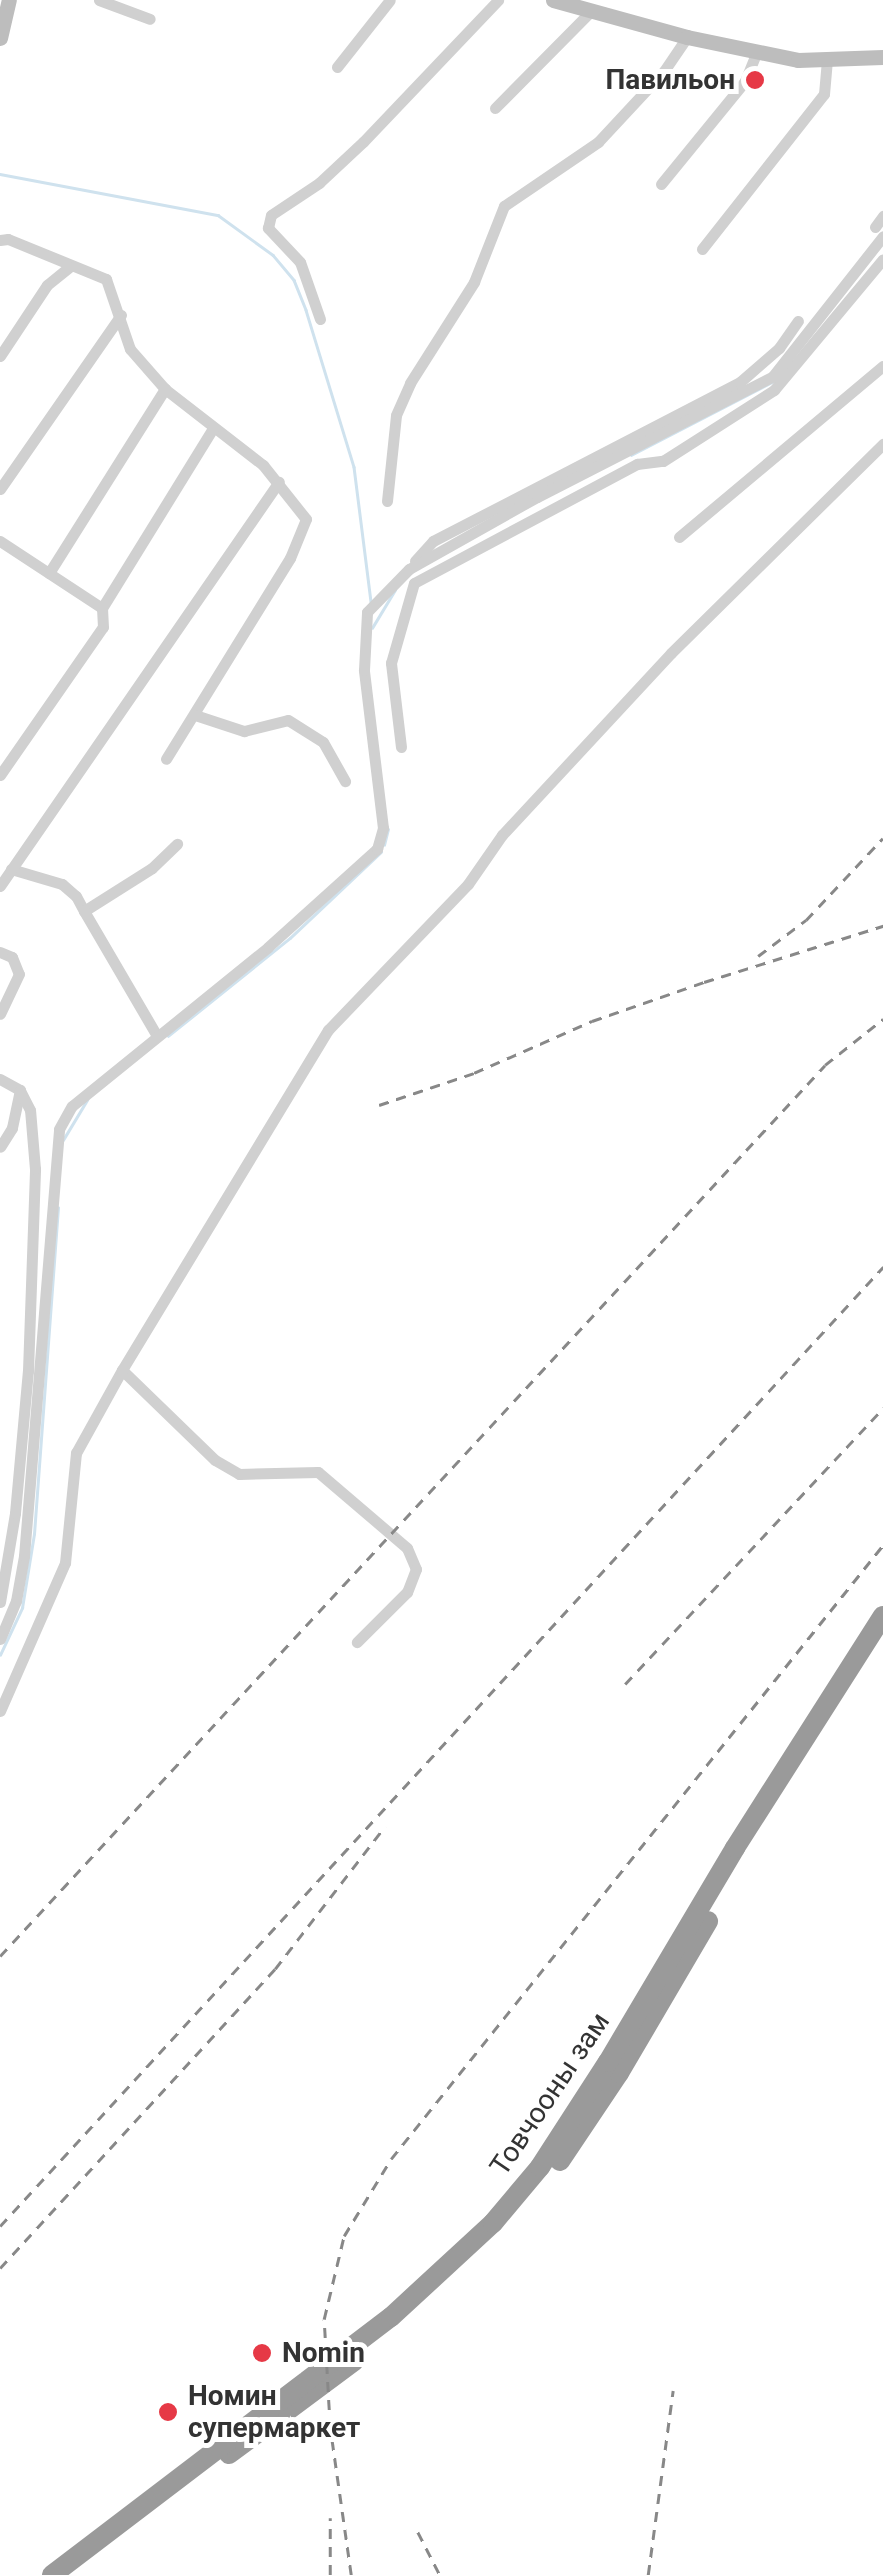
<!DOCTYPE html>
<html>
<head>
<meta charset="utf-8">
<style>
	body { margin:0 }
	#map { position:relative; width:883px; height:2575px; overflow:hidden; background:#fff; font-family:Roboto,sans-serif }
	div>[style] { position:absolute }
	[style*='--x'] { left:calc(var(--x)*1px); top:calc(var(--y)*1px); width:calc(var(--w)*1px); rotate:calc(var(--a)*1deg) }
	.stream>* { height:2.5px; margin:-1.25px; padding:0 1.25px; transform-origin:1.25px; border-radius:1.25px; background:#cfe2ee }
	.street>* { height:11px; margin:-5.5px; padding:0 5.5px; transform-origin:5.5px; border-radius:5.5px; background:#d0d0d0 }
	.secondary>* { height:15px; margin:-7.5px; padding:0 7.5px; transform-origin:7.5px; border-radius:7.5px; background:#bdbdbd }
	.highway>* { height:20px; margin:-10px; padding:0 10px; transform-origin:10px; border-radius:10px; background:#9a9a9a }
	.rail>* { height:2.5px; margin-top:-1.25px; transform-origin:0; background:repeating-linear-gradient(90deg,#888 0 10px,transparent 0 18px) }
	.dots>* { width:28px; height:28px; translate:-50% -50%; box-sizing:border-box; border:5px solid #fff; border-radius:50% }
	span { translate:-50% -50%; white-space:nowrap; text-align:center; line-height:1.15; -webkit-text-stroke:10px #fff; paint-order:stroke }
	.poi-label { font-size:28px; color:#333; font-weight:700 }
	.right { translate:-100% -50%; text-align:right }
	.left { translate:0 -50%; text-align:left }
	.street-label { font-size:28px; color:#333 }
</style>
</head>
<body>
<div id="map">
	<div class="stream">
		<div style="--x:0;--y:174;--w:222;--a:10.7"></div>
		<div style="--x:218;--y:215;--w:68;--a:36"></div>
		<div style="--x:273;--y:255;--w:33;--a:50"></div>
		<div style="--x:294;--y:280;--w:32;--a:68"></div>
		<div style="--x:306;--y:310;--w:164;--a:73"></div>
		<div style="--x:354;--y:467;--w:136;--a:82.8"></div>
		<div style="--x:631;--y:455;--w:161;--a:-27.4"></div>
		<div style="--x:372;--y:628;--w:44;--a:-58.8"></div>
		<div style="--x:384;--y:845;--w:16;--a:-76"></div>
		<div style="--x:168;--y:1036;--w:156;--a:-38.8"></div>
		<div style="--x:290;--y:938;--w:125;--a:-43.4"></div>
		<div style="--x:63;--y:1140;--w:47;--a:-59"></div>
		<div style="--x:0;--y:1655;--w:52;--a:-64.9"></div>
		<div style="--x:22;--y:1608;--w:75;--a:-80.8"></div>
		<div style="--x:34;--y:1534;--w:327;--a:-85.8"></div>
	</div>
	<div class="street">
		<div style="--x:99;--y:0;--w:54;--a:20.4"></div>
		<div style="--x:337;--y:67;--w:85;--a:-51.7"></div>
		<div style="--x:495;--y:108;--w:136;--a:-45.3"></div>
		<div style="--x:661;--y:184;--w:133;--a:-50.8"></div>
		<div style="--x:745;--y:81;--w:31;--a:-68"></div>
		<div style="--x:875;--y:227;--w:14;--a:-54"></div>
		<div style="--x:0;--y:240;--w:8;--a:-7"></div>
		<div style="--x:8;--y:239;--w:106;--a:22.2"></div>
		<div style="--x:106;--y:279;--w:74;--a:71.1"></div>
		<div style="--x:130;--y:349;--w:53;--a:48.8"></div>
		<div style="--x:165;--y:389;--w:124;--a:37.8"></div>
		<div style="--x:263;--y:465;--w:69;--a:51.5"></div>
		<div style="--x:306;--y:519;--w:42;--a:112.3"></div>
		<div style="--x:290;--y:558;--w:236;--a:121.7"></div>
		<div style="--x:702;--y:249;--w:197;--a:-51.8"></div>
		<div style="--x:824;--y:94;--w:34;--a:-85"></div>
		<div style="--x:320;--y:319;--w:60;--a:-109.3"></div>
		<div style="--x:300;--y:262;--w:47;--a:-133.3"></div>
		<div style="--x:268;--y:228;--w:13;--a:-77"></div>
		<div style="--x:271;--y:215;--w:58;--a:-33.7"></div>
		<div style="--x:319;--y:183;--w:60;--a:-43"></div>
		<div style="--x:363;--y:142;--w:196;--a:-46.4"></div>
		<div style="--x:0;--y:356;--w:85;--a:-56.5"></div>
		<div style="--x:47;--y:285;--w:28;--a:-39"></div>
		<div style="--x:0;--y:489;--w:212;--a:-55.2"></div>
		<div style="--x:387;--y:501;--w:86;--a:-84"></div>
		<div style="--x:396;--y:415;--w:35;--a:-66"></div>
		<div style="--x:410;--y:383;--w:120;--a:-57.6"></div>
		<div style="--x:474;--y:282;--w:82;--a:-68.5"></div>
		<div style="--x:504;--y:206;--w:114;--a:-34.2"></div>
		<div style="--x:598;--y:142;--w:97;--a:-47.1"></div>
		<div style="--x:664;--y:71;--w:41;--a:-55.9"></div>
		<div style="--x:679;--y:537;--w:266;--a:-40"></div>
		<div style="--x:0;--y:541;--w:122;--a:33.3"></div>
		<div style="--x:415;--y:561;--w:27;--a:-48"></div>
		<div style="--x:433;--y:541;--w:346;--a:-27.4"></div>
		<div style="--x:740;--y:382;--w:52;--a:-41.1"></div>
		<div style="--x:779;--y:348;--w:33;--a:-55"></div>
		<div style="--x:49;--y:573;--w:218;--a:-57.8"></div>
		<div style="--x:195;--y:715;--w:52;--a:18.1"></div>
		<div style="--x:244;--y:731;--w:45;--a:-14"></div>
		<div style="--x:288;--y:720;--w:41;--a:32.2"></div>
		<div style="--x:323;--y:742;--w:45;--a:60.6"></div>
		<div style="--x:401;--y:747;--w:85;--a:-96.8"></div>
		<div style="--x:391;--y:663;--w:83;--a:-74"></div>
		<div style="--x:414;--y:583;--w:253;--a:-28.1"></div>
		<div style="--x:637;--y:464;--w:26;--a:-7"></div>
		<div style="--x:663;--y:461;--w:132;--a:-32.6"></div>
		<div style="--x:774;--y:390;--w:170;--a:-50.2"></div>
		<div style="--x:0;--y:775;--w:180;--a:-55.2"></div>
		<div style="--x:103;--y:627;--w:19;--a:-93"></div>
		<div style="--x:102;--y:608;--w:211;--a:-58.3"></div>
		<div style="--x:11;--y:869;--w:53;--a:16.4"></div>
		<div style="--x:62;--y:884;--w:18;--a:41"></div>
		<div style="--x:76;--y:896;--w:17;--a:62"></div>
		<div style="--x:84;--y:911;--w:80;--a:-32.3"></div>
		<div style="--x:152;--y:868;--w:35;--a:-44"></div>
		<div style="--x:0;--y:886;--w:491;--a:-55.4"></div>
		<div style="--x:84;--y:911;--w:143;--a:59.7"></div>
		<div style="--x:0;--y:952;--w:13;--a:23"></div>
		<div style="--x:12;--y:957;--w:18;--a:68"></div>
		<div style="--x:19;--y:974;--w:44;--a:115.4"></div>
		<div style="--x:0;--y:1079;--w:23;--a:29"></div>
		<div style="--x:20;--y:1090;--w:39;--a:102"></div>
		<div style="--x:12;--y:1128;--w:22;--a:122"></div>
		<div style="--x:122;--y:1370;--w:129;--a:44.1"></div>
		<div style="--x:215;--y:1460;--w:28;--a:30"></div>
		<div style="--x:239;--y:1474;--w:79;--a:-1.5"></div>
		<div style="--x:318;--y:1472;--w:117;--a:40.5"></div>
		<div style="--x:407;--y:1548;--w:23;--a:67"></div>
		<div style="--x:416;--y:1569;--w:25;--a:111"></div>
		<div style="--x:407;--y:1592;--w:71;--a:135"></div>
		<div style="--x:0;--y:1602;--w:90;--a:-80.4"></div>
		<div style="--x:15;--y:1513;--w:143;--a:-84.8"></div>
		<div style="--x:28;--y:1371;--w:202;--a:-88"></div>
		<div style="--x:35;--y:1169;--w:59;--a:-94.8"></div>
		<div style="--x:30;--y:1110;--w:22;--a:-117"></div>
		<div style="--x:0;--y:1639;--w:41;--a:-67.2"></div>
		<div style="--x:16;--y:1601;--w:46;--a:-79.9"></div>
		<div style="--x:24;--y:1556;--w:428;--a:-85.3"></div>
		<div style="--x:59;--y:1129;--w:26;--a:-61"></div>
		<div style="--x:72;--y:1106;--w:252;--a:-39"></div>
		<div style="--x:268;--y:947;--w:147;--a:-42"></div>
		<div style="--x:377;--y:849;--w:22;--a:-74"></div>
		<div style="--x:383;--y:828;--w:159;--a:-96.9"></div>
		<div style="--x:364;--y:670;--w:58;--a:-87"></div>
		<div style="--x:367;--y:612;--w:60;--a:-45.7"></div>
		<div style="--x:409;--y:569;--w:147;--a:-29.4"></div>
		<div style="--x:537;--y:497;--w:265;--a:-27.1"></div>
		<div style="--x:773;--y:376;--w:178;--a:-51.8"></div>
		<div style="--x:0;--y:1711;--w:162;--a:-66.3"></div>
		<div style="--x:65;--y:1563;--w:111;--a:-84.3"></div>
		<div style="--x:76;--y:1453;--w:95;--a:-61"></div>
		<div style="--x:122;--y:1370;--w:398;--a:-58.8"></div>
		<div style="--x:328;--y:1030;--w:202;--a:-46.2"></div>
		<div style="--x:468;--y:884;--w:60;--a:-55.2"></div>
		<div style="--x:502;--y:835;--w:248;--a:-47.1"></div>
		<div style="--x:671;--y:653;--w:298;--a:-44.6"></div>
	</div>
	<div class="secondary">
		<div style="--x:553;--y:0;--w:139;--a:15.4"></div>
		<div style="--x:687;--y:37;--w:113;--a:11.7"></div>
		<div style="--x:798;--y:60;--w:85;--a:-2"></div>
		<div style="--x:0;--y:38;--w:39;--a:-77"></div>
	</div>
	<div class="highway">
		<div style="--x:560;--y:2161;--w:106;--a:-56.2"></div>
		<div style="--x:619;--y:2073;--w:176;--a:-59.6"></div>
		<div style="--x:229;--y:2454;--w:156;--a:-36.6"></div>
		<div style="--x:52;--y:2575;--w:426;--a:-37.3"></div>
		<div style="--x:391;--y:2317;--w:139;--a:-42.7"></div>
		<div style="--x:493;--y:2223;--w:73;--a:-50"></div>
		<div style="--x:540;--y:2167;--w:125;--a:-57.1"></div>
		<div style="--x:608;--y:2062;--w:249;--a:-59.3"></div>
		<div style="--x:735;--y:1848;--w:275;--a:-57.5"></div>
	</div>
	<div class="rail">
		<div style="--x:758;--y:956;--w:60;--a:-36.9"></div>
		<div style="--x:806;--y:920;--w:112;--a:-46.8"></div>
		<div style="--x:379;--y:1105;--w:100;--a:-18.6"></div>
		<div style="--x:474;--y:1073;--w:129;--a:-23.8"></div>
		<div style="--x:592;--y:1021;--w:119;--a:-19.2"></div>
		<div style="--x:704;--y:982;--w:188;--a:-17.4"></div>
		<div style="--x:625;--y:1684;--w:378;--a:-46.9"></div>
		<div style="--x:0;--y:1956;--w:1214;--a:-47.2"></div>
		<div style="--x:825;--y:1065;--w:74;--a:-38.4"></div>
		<div style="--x:0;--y:2226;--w:1304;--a:-47.36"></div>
		<div style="--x:0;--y:2268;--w:406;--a:-47.4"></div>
		<div style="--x:275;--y:1969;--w:180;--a:-52.4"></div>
		<div style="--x:418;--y:2532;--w:48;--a:62.9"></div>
		<div style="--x:330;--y:2575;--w:57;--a:-90"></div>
		<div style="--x:351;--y:2575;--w:148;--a:-98.1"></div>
		<div style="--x:330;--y:2428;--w:109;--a:-93.2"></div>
		<div style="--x:324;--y:2319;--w:85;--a:-76.5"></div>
		<div style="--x:344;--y:2236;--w:90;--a:-58.6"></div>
		<div style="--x:391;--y:2159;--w:787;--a:-51.29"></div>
		<div style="--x:648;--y:2575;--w:186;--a:-82.3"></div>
	</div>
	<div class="dots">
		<div style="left:755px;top:80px;background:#e63946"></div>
		<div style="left:262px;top:2353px;background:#e63946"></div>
		<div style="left:168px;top:2412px;background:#e63946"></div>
	</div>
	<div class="poi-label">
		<span class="right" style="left:735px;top:80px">Павильон</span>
		<span class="left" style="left:282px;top:2353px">Nomin</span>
		<span class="left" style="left:188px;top:2412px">Номин<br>супермаркет</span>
	</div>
	<div class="street-label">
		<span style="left:550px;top:2094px;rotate:-56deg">Товчооны зам</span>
	</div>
</div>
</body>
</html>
